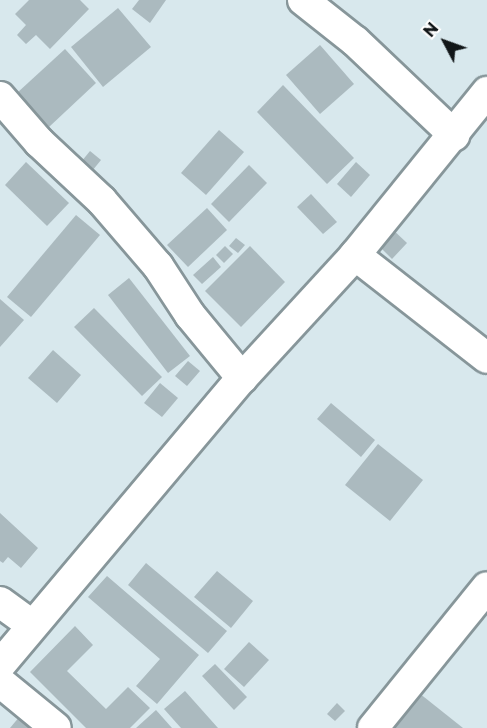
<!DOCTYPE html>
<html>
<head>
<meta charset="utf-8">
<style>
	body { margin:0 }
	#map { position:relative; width:487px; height:728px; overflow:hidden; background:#d8e8ed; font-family:Montserrat,sans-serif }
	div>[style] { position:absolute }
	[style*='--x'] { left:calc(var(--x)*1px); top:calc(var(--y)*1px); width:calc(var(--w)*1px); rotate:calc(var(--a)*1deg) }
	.building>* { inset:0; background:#abbabf }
	.roads { filter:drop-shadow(2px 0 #87969a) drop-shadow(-2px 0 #87969a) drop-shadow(0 2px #87969a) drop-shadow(0 -2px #87969a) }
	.minor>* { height:30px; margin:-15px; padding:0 15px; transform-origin:15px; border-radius:15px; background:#fff }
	span { translate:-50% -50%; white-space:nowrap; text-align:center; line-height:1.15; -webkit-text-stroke:5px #fff; paint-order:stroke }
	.north { position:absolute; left:415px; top:12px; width:60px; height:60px; -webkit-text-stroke:4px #fff; paint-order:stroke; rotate:311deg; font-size:16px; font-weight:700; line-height:24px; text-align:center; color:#121719 }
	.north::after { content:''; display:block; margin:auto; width:21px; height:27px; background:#121719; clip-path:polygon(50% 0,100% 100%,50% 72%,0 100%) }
</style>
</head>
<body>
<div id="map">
	<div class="building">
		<div style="clip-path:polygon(29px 0,80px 0,89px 9px,50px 49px,36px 35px,26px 44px,17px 35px,26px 25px,15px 14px)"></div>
		<div style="clip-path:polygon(139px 0,166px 0,150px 23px,132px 9px)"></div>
		<div style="clip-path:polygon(118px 8px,151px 47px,103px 87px,71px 47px)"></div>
		<div style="clip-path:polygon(320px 45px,354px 84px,320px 114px,286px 75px)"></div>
		<div style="clip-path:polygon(65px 49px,96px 83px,49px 127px,17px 93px)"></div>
		<div style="clip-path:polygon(283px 85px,354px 158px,327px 184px,257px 112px)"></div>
		<div style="clip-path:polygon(219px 130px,244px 152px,206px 195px,181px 173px)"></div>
		<div style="clip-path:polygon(90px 151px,101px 160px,88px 176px,77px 167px)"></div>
		<div style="clip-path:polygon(26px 162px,69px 203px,47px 226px,5px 185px)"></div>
		<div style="clip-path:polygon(356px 162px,370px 175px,351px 197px,337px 184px)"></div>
		<div style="clip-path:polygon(249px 165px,267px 183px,229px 222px,211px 204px)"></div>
		<div style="clip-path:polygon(311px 194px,337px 222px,323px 234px,297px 207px)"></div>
		<div style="clip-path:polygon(207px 208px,227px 230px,188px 267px,167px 245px)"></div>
		<div style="clip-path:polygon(76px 215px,100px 235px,31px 317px,7px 297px)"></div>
		<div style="clip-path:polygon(389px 226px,407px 243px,392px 259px,374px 241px)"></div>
		<div style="clip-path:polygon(236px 238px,245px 245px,238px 253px,229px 246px)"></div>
		<div style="clip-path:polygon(225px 246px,233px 254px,224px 263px,216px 255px)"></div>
		<div style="clip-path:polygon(250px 246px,285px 282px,241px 327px,205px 291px)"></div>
		<div style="clip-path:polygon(213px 257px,221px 267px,202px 284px,193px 275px)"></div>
		<div style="clip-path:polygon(129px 278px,190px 356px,168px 373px,108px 295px)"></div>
		<div style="clip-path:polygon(0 299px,24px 320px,0 347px)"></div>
		<div style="clip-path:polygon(94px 308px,162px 377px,142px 396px,74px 327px)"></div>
		<div style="clip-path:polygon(53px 350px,81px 375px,57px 403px,28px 378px)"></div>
		<div style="clip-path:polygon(188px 361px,200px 371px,187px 386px,175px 376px)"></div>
		<div style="clip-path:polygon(160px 383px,178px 398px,162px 417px,144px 403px)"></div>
		<div style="clip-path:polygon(331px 403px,375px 440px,361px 457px,317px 419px)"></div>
		<div style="clip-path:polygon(378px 444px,423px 480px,390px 521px,345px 485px)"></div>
		<div style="clip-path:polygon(0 513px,38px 548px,21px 568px,8px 557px,3px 563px,0 561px)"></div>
		<div style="clip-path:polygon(146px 563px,227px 631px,208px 653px,128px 585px)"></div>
		<div style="clip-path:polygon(217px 571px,253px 601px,231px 628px,194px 597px)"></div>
		<div style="clip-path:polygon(107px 576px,199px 655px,157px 704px,136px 686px,160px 659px,88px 597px)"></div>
		<div style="clip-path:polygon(75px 626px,93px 645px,67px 671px,106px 709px,128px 687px,150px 708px,130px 728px,86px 728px,30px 672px)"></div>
		<div style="clip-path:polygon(249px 642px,269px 660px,244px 687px,224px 669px)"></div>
		<div style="clip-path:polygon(215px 664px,247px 697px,234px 710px,202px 676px)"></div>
		<div style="clip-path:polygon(185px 691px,218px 728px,181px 728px,164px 709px)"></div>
		<div style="clip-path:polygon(419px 693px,463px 728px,391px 728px)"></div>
		<div style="clip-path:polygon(337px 703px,345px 711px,335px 721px,327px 714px)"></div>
		<div style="clip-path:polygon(156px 710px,172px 728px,136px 728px)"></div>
		<div style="clip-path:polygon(20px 716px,34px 728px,10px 728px)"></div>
	</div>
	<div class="roads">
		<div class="minor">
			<div style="--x:303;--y:0;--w:66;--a:38.3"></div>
			<div style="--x:355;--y:41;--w:137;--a:43.5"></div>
			<div style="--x:0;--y:97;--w:60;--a:49.1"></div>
			<div style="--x:39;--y:142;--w:86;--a:43.1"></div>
			<div style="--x:102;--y:201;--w:86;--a:49.3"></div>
			<div style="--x:158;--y:266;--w:59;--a:56.9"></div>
			<div style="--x:190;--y:315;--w:82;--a:50.5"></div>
			<div style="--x:355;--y:255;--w:167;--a:38"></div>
			<div style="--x:0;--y:602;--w:39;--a:36"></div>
			<div style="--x:0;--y:665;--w:375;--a:-49.9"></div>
			<div style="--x:242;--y:378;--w:167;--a:-47.4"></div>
			<div style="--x:355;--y:255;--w:210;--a:-51"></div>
			<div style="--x:0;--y:682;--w:72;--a:39.4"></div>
			<div style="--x:373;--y:728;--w:181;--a:-51"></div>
		</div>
	</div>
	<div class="north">N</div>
</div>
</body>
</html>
